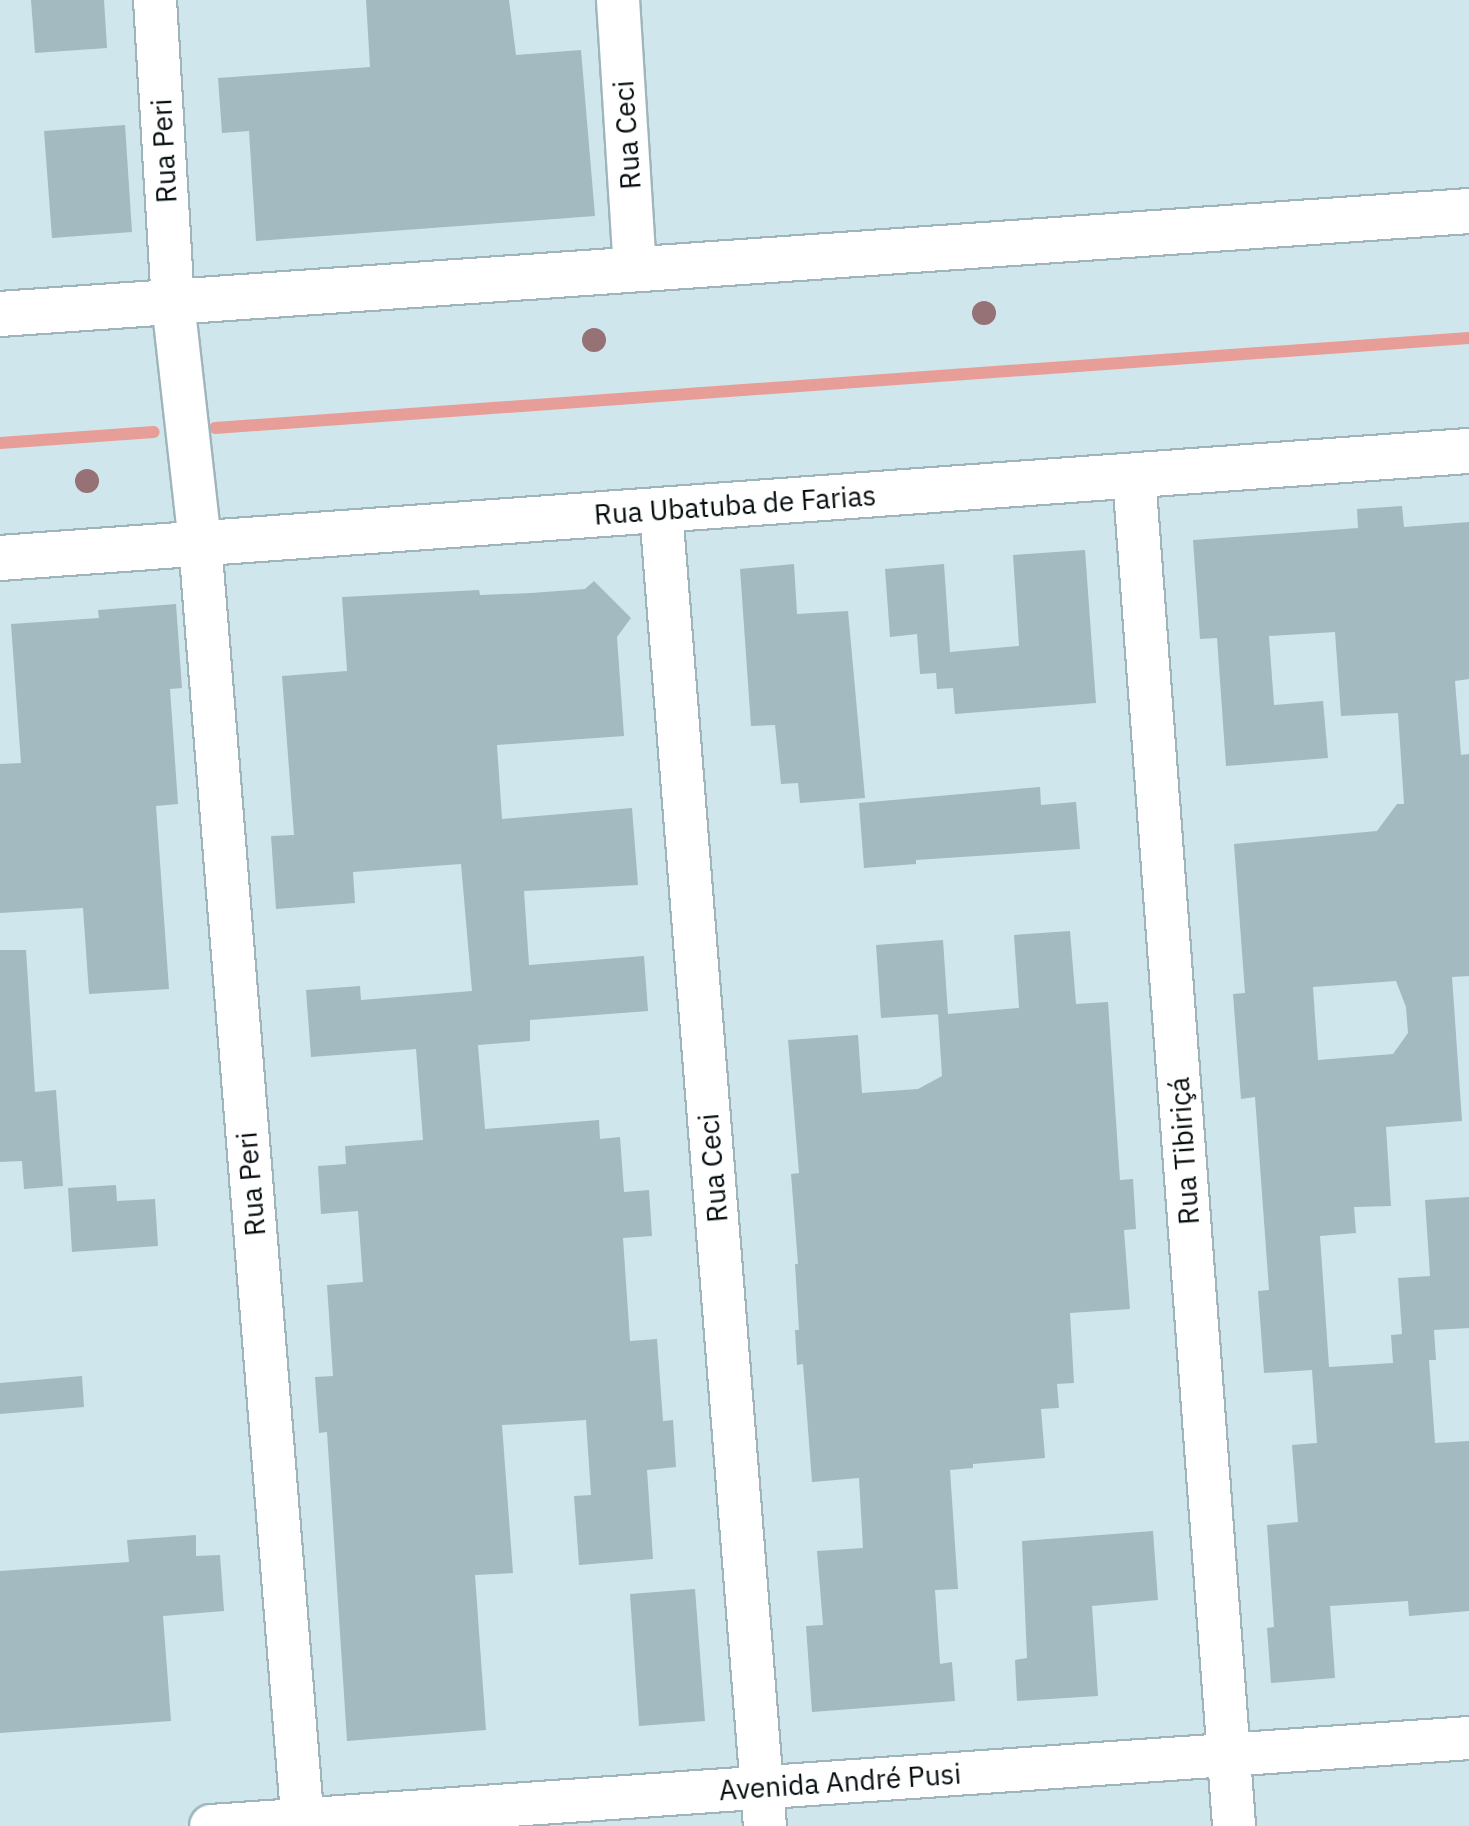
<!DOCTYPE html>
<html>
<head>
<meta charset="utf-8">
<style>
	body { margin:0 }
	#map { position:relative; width:1469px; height:1826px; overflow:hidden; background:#cfe6ec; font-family:"IBM Plex Sans",sans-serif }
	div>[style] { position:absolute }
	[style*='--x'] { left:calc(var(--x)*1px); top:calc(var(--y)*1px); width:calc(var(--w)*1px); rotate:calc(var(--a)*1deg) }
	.stream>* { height:12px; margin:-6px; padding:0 6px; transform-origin:6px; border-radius:6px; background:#e89e98 }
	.building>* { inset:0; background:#a3bac0 }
	.roads { filter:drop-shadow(2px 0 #9fb5bb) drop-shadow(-2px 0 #9fb5bb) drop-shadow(0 2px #9fb5bb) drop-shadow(0 -2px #9fb5bb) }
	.minor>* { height:42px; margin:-21px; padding:0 21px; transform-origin:21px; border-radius:21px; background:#fff }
	.tertiary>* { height:44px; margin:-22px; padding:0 22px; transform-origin:22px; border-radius:22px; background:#fff }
	.trees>* { width:24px; height:24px; margin:-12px; border-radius:50%; background:#967175 }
	span { translate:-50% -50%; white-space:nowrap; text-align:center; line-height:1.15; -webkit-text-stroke:7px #fff; paint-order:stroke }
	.street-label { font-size:28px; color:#050d0f }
</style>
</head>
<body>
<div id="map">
	<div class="stream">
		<div style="--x:215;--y:428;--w:1257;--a:-4.11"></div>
		<div style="--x:0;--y:443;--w:154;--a:-4.1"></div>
	</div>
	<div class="building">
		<div style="clip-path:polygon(31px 0,104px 0,107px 48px,35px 53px)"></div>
		<div style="clip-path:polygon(366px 0,509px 0,516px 55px,581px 50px,595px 216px,256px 241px,249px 131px,222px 133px,218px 78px,370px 67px)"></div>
		<div style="clip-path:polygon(125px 125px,132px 232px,52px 238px,44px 131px)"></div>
		<div style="clip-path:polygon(evenodd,1402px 506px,1404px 527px,1469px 522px,1469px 679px,1455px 681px,1461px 755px,1469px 754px,1469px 976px,1452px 977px,1462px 1121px,1386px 1127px,1391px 1206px,1354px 1207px,1356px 1233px,1320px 1236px,1329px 1367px,1393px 1363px,1391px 1335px,1402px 1334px,1398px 1278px,1430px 1276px,1425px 1200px,1469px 1197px,1469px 1328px,1434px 1330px,1436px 1360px,1429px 1360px,1435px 1443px,1469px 1441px,1469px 1611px,1409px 1616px,1408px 1601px,1330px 1606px,1335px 1678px,1271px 1683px,1267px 1628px,1274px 1627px,1267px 1525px,1298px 1522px,1292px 1445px,1317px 1443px,1312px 1370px,1264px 1373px,1258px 1291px,1269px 1290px,1255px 1097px,1241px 1099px,1233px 994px,1245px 993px,1234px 844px,1377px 831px,1397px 804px,1404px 804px,1398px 713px,1341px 716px,1335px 632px,1269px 636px,1274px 705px,1323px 701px,1328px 758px,1226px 766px,1217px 638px,1200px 639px,1193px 540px,1358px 528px,1357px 509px,1402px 506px,1396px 981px,1406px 1007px,1408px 1033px,1393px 1054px,1318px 1060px,1313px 987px,1396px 981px)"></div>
		<div style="clip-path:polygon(1085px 550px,1096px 703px,955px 714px,953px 688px,937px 689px,936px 673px,920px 674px,917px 634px,890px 637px,885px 569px,944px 564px,950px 652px,1019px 646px,1013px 555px)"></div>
		<div style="clip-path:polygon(794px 564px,797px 614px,848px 611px,865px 798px,800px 803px,798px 783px,781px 784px,775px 725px,751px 726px,740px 569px)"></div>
		<div style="clip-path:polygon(594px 581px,631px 618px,617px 637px,624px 736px,497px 745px,502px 819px,632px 808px,638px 885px,524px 891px,529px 965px,644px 956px,648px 1011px,530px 1020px,530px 1041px,478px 1045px,485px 1129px,599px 1120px,600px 1139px,620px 1137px,624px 1192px,649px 1190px,652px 1236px,623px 1238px,630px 1341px,657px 1339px,663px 1421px,673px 1420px,676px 1467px,647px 1470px,653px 1559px,579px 1565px,574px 1496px,591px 1495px,586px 1420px,502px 1425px,513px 1573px,475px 1575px,486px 1730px,347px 1741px,327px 1432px,319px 1433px,315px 1377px,333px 1376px,327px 1285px,363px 1282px,358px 1211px,321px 1214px,318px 1166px,346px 1164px,345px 1146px,423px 1140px,416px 1049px,311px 1057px,306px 990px,360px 986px,361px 1000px,472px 991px,461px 864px,353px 872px,355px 903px,276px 909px,271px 836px,294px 835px,282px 676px,347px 671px,342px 597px,479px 590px,480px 595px,531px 593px,585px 589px)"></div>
		<div style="clip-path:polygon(176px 604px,182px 688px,170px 689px,178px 804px,156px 806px,169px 989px,89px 994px,83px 908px,0 913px,0 764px,21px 763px,11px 624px,99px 618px,98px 610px)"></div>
		<div style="clip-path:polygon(1040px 787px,1041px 805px,1076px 802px,1080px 849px,916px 860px,916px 864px,864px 868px,859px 803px)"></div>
		<div style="clip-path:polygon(1070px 931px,1076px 1004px,1108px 1002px,1120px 1180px,1133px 1179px,1136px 1229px,1124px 1230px,1130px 1309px,1070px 1313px,1074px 1383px,1057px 1384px,1059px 1408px,1041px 1409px,1045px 1458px,973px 1464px,973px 1468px,950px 1470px,958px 1589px,935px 1590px,940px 1664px,952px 1662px,955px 1701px,812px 1712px,806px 1626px,823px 1625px,817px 1551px,863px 1548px,859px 1478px,812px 1482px,803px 1364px,797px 1365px,795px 1330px,799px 1330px,795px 1264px,798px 1264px,791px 1174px,799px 1173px,788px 1040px,858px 1035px,862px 1093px,918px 1089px,942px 1076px,938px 1014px,942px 1014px,881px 1018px,876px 945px,943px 940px,948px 1014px,1019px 1008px,1014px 935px)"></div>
		<div style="clip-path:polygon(0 950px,26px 950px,35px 1092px,56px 1090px,63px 1186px,24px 1189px,22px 1161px,0 1162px)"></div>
		<div style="clip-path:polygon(116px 1185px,117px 1201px,155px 1199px,158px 1246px,72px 1252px,68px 1188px)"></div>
		<div style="clip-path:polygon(82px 1376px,84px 1407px,0 1414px,0 1383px)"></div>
		<div style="clip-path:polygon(1153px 1531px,1158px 1600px,1092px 1606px,1098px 1696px,1017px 1701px,1015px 1660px,1027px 1658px,1022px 1541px)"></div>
		<div style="clip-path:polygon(196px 1535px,196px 1556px,220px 1555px,224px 1611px,163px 1616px,171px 1721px,0 1733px,0 1571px,129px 1562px,127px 1540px)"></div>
		<div style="clip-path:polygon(695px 1589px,705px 1721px,639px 1726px,630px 1594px)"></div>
	</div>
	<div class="roads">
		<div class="minor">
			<div style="--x:155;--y:0;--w:303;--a:86.6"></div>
			<div style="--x:173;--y:302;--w:243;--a:83.6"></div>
			<div style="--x:200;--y:543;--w:1287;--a:85.41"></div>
			<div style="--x:618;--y:0;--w:270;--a:86.4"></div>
			<div style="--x:1134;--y:476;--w:1354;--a:85.76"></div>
			<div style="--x:661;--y:511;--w:1319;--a:85.48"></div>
			<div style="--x:211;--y:1826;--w:1261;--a:-4"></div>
		</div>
		<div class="tertiary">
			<div style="--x:0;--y:314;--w:1473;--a:-4.01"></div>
			<div style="--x:0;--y:558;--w:1473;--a:-4.17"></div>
		</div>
	</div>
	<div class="trees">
		<div style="left:984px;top:313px"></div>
		<div style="left:594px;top:340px"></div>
		<div style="left:87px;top:481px"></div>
	</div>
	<div class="street-label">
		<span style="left:627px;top:135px;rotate:-94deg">Rua Ceci</span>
		<span style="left:164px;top:151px;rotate:-93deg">Rua Peri</span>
		<span style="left:735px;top:505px;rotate:-4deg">Rua Ubatuba de Farias</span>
		<span style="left:1184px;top:1151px;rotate:-94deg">Rua Tibiriçá</span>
		<span style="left:713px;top:1168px;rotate:-95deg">Rua Ceci</span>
		<span style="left:251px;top:1184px;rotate:-95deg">Rua Peri</span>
		<span style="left:840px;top:1782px;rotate:-4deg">Avenida André Pusi</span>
	</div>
</div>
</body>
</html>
